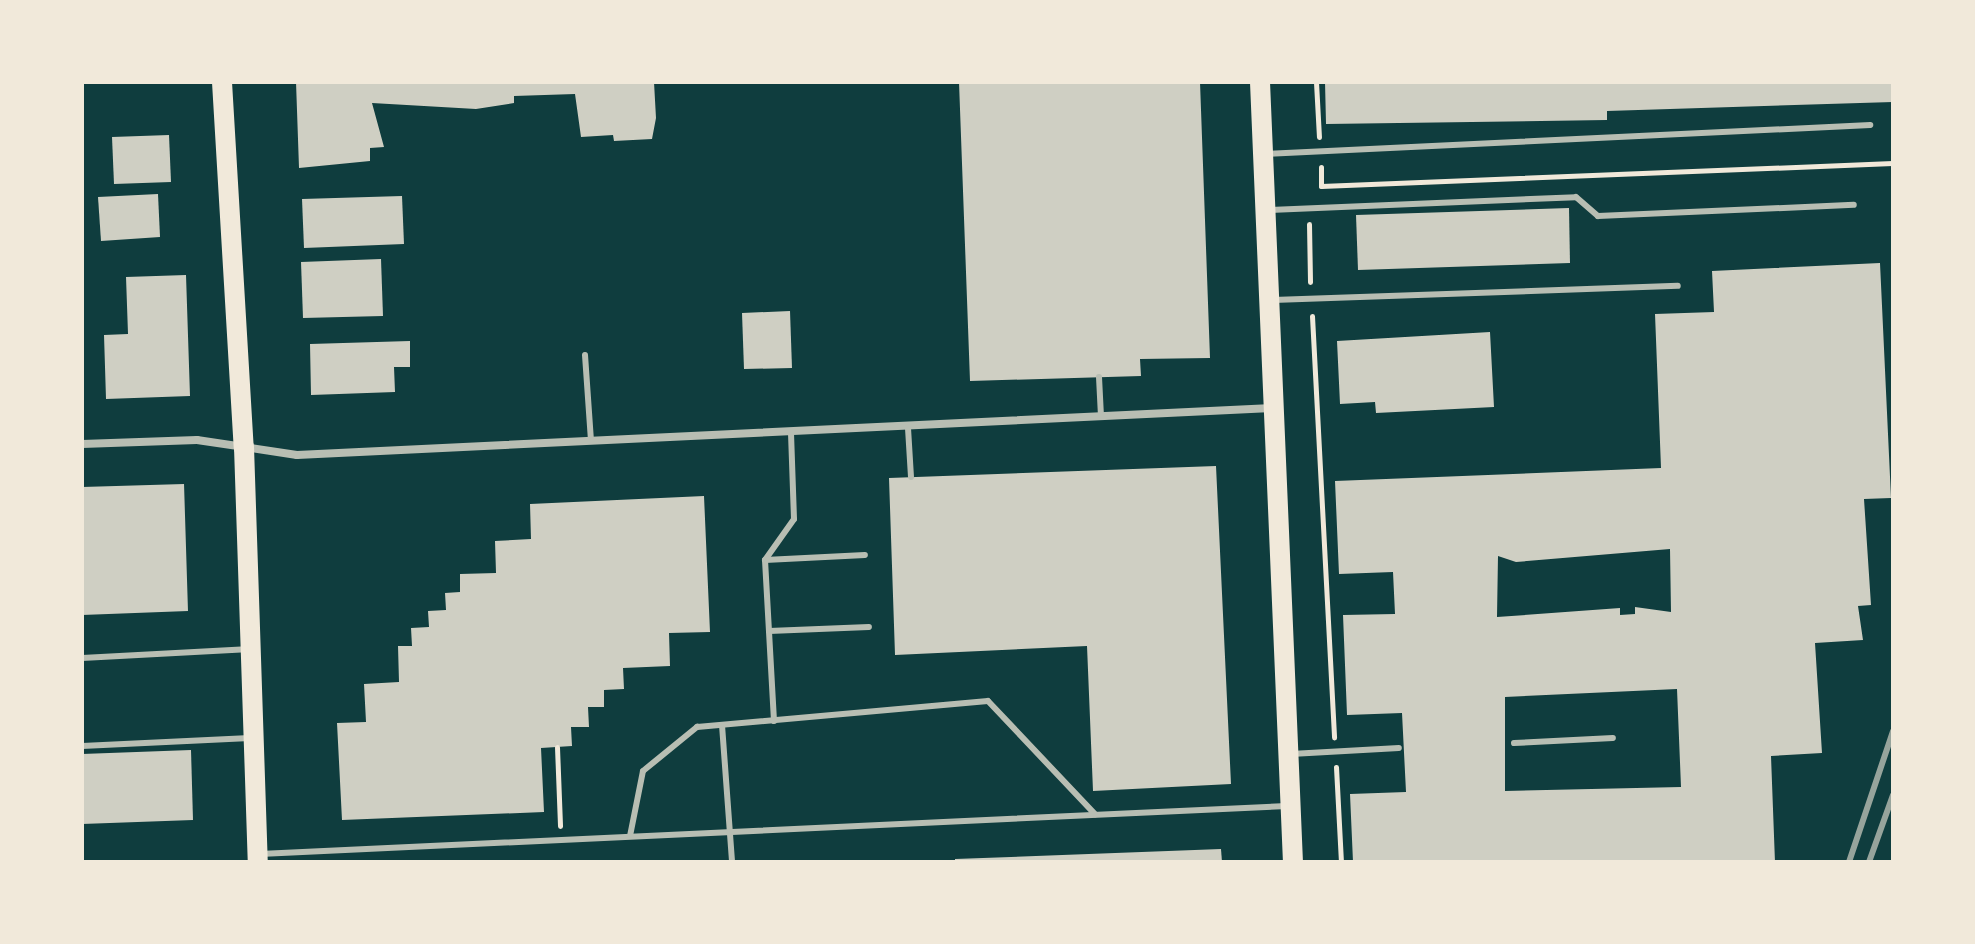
<!DOCTYPE html>
<html>
<head>
<meta charset="utf-8">
<style>
	body { margin:0 }
	#map { position:relative; width:1975px; height:944px; overflow:hidden; background:#0f3d3e; font-family:Raleway,sans-serif }
	div>[style] { position:absolute }
	[style*='--x'] { left:calc(var(--x)*1px); top:calc(var(--y)*1px); width:calc(var(--w)*1px); rotate:calc(var(--a)*1deg) }
	.building>* { inset:0; background:#cfcfc3 }
	.path>* { height:5px; margin:-2.5px; padding:0 2.5px; transform-origin:2.5px; border-radius:2.5px; background:#f1e9da }
	.service>* { height:6px; margin:-3px; padding:0 3px; transform-origin:3px; border-radius:3px; background:#b8beb3 }
	.minor>* { height:8px; margin:-4px; padding:0 4px; transform-origin:4px; border-radius:4px; background:#b8beb3 }
	.primary>* { height:20px; margin:-10px; padding:0 10px; transform-origin:10px; border-radius:10px; background:#f1e9da }
	.rail>* { height:6px; margin:-3px; padding:0 3px; transform-origin:3px; border-radius:3px; background:#97a49c }
	span { translate:-50% -50%; white-space:nowrap; text-align:center; line-height:1.15; -webkit-text-stroke:6px #f1e9da; paint-order:stroke }
	.frame { position:absolute; inset:0; border:84px solid #f1e9da; pointer-events:none }
</style>
</head>
<body>
<div id="map">
	<div class="building">
		<div style="clip-path:polygon(296px 82px,654px 82px,656px 118px,652px 139px,614px 141px,613px 135px,581px 137px,575px 94px,514px 96px,514px 103px,476px 109px,372px 103px,384px 147px,370px 148px,370px 161px,299px 168px)"></div>
		<div style="clip-path:polygon(959px 82px,1200px 82px,1210px 358px,1140px 359px,1141px 376px,970px 381px)"></div>
		<div style="clip-path:polygon(1325px 82px,1893px 82px,1893px 102px,1607px 111px,1607px 120px,1326px 124px)"></div>
		<div style="clip-path:polygon(169px 135px,171px 182px,114px 184px,112px 137px)"></div>
		<div style="clip-path:polygon(158px 194px,160px 237px,101px 241px,98px 197px)"></div>
		<div style="clip-path:polygon(402px 196px,404px 244px,304px 248px,302px 199px)"></div>
		<div style="clip-path:polygon(1569px 208px,1570px 263px,1358px 270px,1356px 215px)"></div>
		<div style="clip-path:polygon(381px 259px,383px 316px,303px 318px,301px 262px)"></div>
		<div style="clip-path:polygon(evenodd,1880px 263px,1891px 498px,1864px 499px,1871px 605px,1858px 606px,1863px 640px,1815px 643px,1822px 753px,1771px 756px,1775px 862px,1353px 862px,1350px 794px,1406px 792px,1402px 713px,1347px 715px,1343px 615px,1395px 614px,1393px 572px,1339px 574px,1335px 481px,1661px 468px,1655px 314px,1714px 312px,1712px 271px,1880px 263px,1670px 549px,1671px 612px,1635px 607px,1635px 614px,1620px 615px,1620px 608px,1497px 617px,1498px 556px,1516px 562px,1670px 549px,1880px 263px,1677px 689px,1681px 787px,1505px 791px,1505px 697px,1677px 689px)"></div>
		<div style="clip-path:polygon(186px 275px,190px 396px,106px 399px,104px 335px,128px 334px,126px 277px)"></div>
		<div style="clip-path:polygon(790px 311px,792px 368px,744px 369px,742px 313px)"></div>
		<div style="clip-path:polygon(1490px 332px,1494px 407px,1376px 413px,1375px 402px,1340px 404px,1337px 341px)"></div>
		<div style="clip-path:polygon(410px 341px,410px 367px,394px 367px,395px 392px,311px 395px,310px 344px)"></div>
		<div style="clip-path:polygon(1216px 466px,1231px 784px,1093px 791px,1087px 646px,895px 655px,889px 478px)"></div>
		<div style="clip-path:polygon(184px 484px,188px 611px,82px 615px,82px 487px)"></div>
		<div style="clip-path:polygon(704px 496px,710px 632px,669px 633px,670px 666px,623px 668px,624px 689px,604px 690px,604px 707px,588px 707px,589px 727px,571px 727px,572px 746px,541px 748px,544px 812px,342px 820px,337px 723px,366px 722px,364px 684px,399px 682px,398px 646px,412px 646px,411px 628px,429px 627px,428px 611px,446px 610px,445px 593px,460px 592px,460px 574px,496px 573px,495px 541px,531px 539px,530px 504px)"></div>
		<div style="clip-path:polygon(191px 750px,193px 820px,82px 824px,82px 754px)"></div>
		<div style="clip-path:polygon(1221px 849px,1222px 862px,955px 862px,955px 859px)"></div>
	</div>
	<div class="path">
		<div style="--x:1316;--y:82;--w:55;--a:86.9"></div>
		<div style="--x:1321;--y:167;--w:19;--a:90"></div>
		<div style="--x:1321;--y:186;--w:572;--a:-2.3"></div>
		<div style="--x:1309;--y:224;--w:58;--a:89"></div>
		<div style="--x:1312;--y:316;--w:422;--a:87"></div>
		<div style="--x:557;--y:747;--w:79;--a:87.8"></div>
		<div style="--x:1336;--y:767;--w:95;--a:87"></div>
	</div>
	<div class="service">
		<div style="--x:1266;--y:154;--w:605;--a:-2.75"></div>
		<div style="--x:1269;--y:210;--w:307;--a:-2.4"></div>
		<div style="--x:1576;--y:197;--w:29;--a:41"></div>
		<div style="--x:1598;--y:216;--w:256;--a:-2.5"></div>
		<div style="--x:1273;--y:300;--w:405;--a:-2"></div>
		<div style="--x:585;--y:355;--w:86;--a:86"></div>
		<div style="--x:1099;--y:377;--w:40;--a:87.1"></div>
		<div style="--x:908;--y:428;--w:49;--a:86.5"></div>
		<div style="--x:765;--y:560;--w:100;--a:-2.9"></div>
		<div style="--x:769;--y:631;--w:100;--a:-2.3"></div>
		<div style="--x:82;--y:658;--w:164;--a:-3.1"></div>
		<div style="--x:774;--y:721;--w:161;--a:-93.2"></div>
		<div style="--x:765;--y:560;--w:50;--a:-54.7"></div>
		<div style="--x:794;--y:519;--w:85;--a:-92"></div>
		<div style="--x:722;--y:725;--w:137;--a:85.8"></div>
		<div style="--x:1514;--y:743;--w:99;--a:-2.9"></div>
		<div style="--x:82;--y:746;--w:168;--a:-2.7"></div>
		<div style="--x:1291;--y:754;--w:108;--a:-3.2"></div>
		<div style="--x:630;--y:836;--w:66;--a:-78.7"></div>
		<div style="--x:643;--y:771;--w:70;--a:-39.2"></div>
		<div style="--x:697;--y:727;--w:292;--a:-5.1"></div>
		<div style="--x:988;--y:701;--w:156;--a:46.6"></div>
		<div style="--x:260;--y:854;--w:1028;--a:-2.68"></div>
	</div>
	<div class="minor">
		<div style="--x:82;--y:444;--w:115;--a:-2"></div>
		<div style="--x:197;--y:440;--w:101;--a:8.5"></div>
		<div style="--x:297;--y:455;--w:977;--a:-2.76"></div>
	</div>
	<div class="primary">
		<div style="--x:222;--y:82;--w:366;--a:86.6"></div>
		<div style="--x:244;--y:447;--w:415;--a:88.1"></div>
		<div style="--x:1260;--y:82;--w:781;--a:87.58"></div>
	</div>
	<div class="rail">
		<div style="--x:1849;--y:862;--w:138;--a:-71.4"></div>
		<div style="--x:1869;--y:862;--w:71;--a:-70.3"></div>
	</div>
	<div class="frame"></div>
</div>
</body>
</html>
